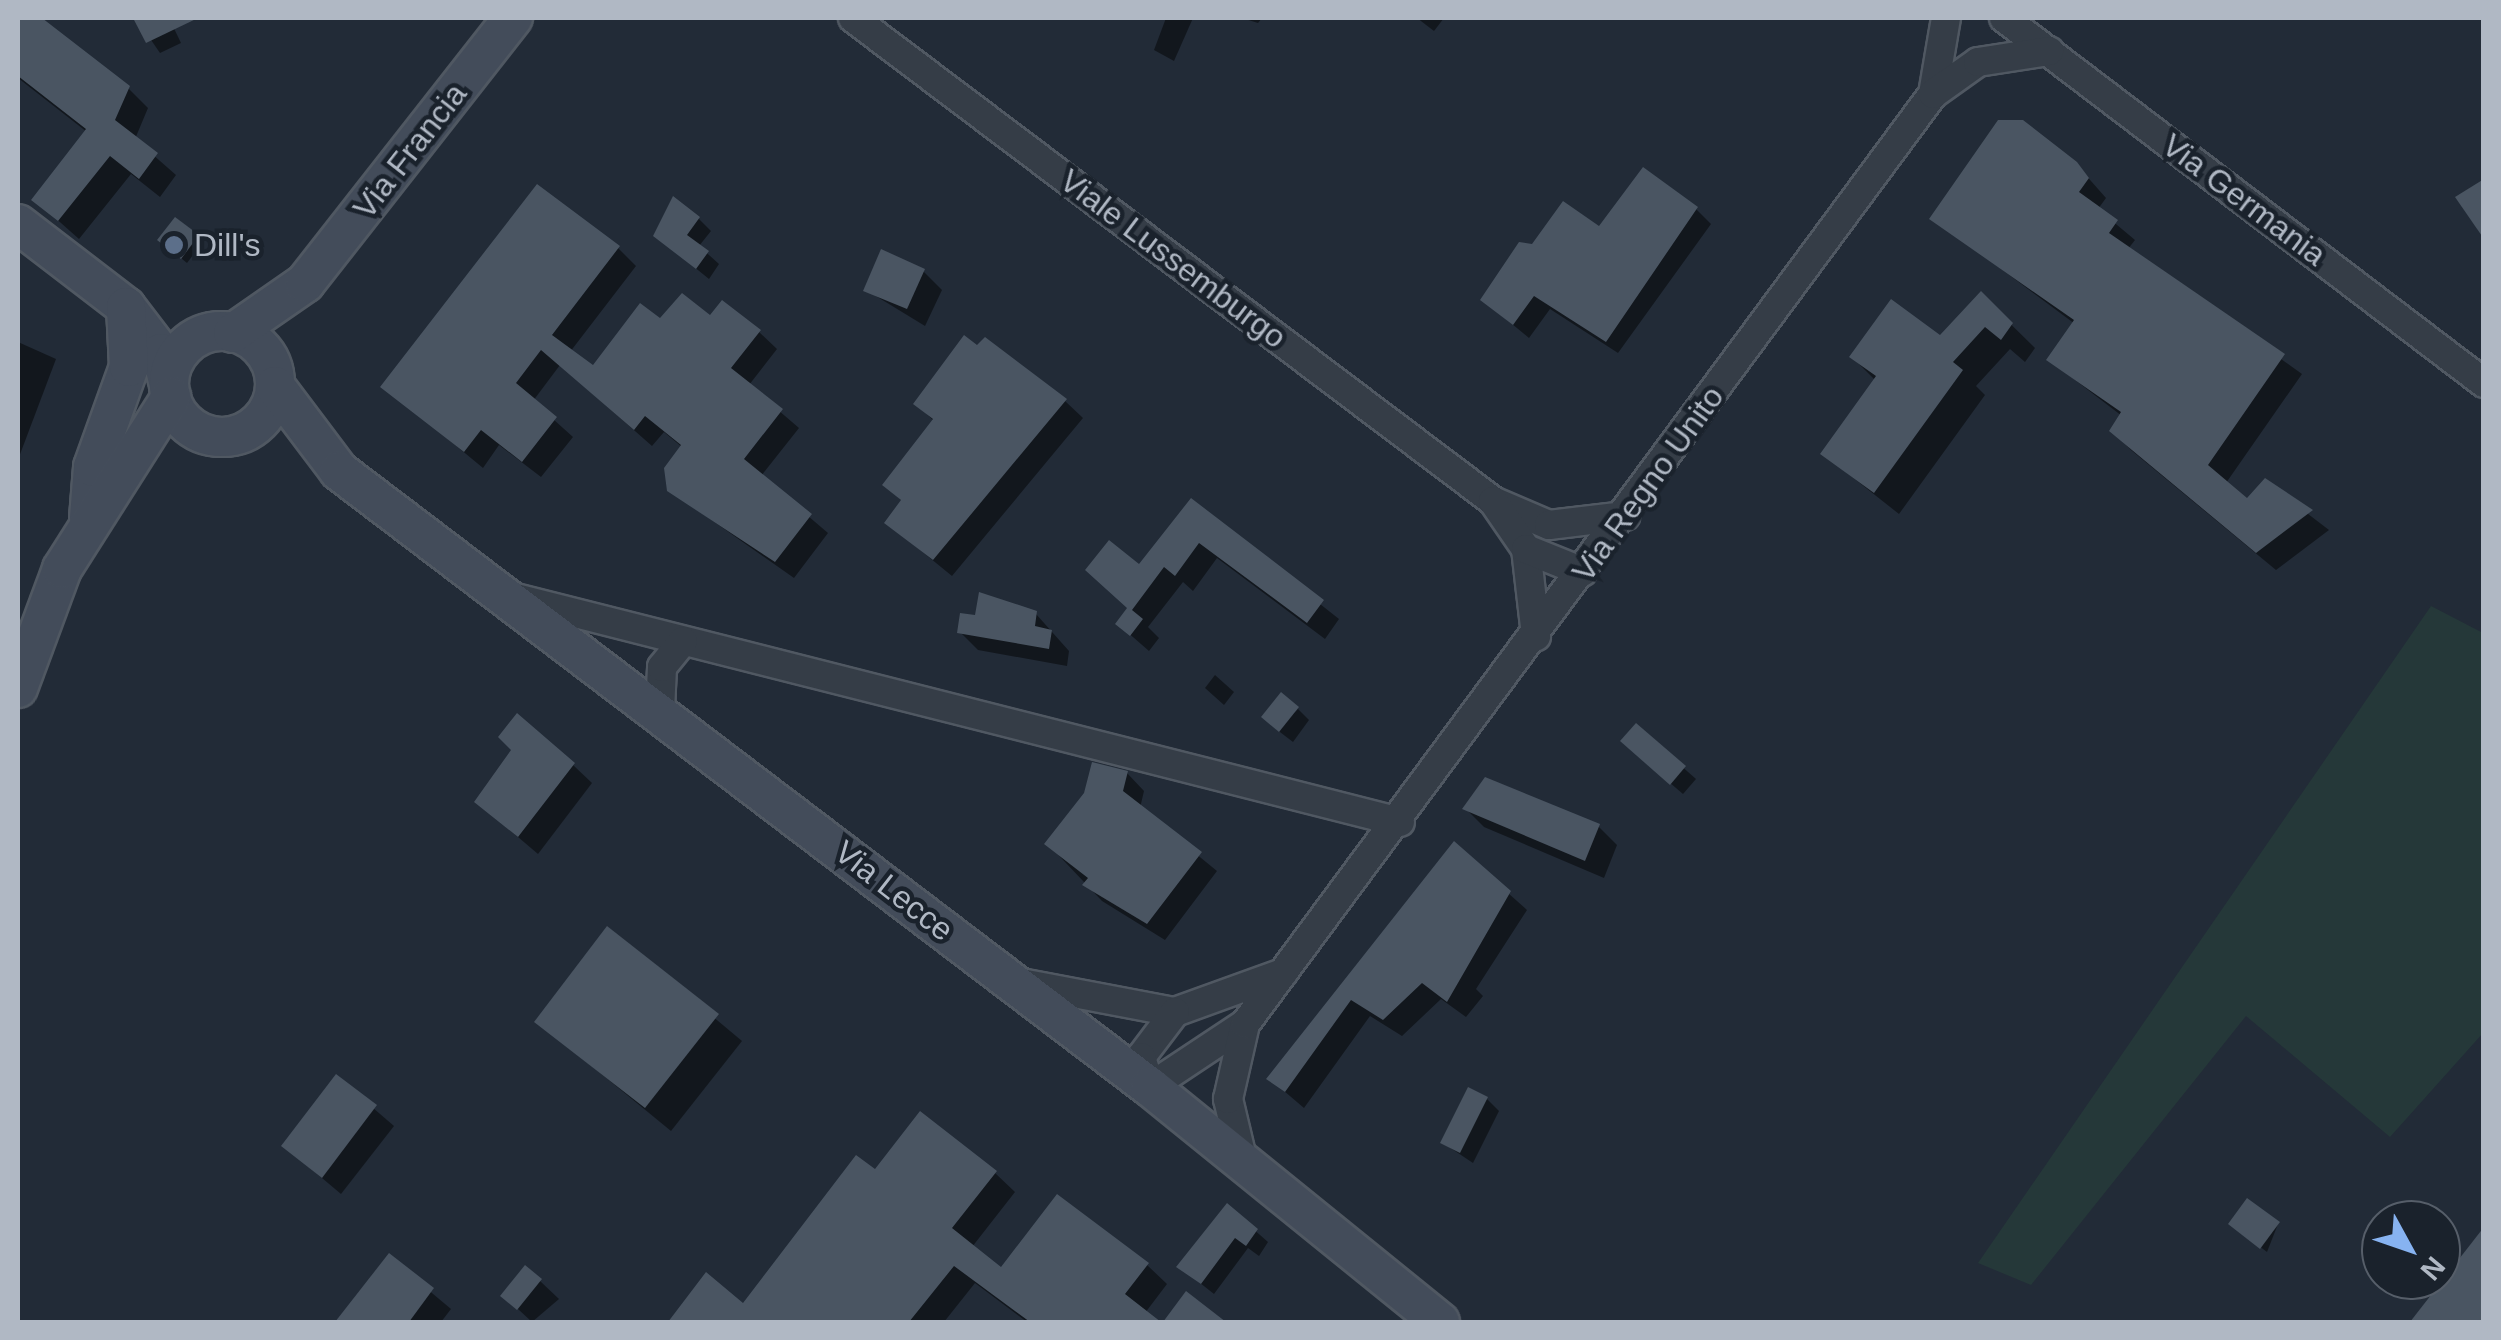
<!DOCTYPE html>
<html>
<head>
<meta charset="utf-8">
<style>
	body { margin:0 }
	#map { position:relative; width:2501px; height:1340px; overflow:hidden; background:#222b37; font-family:Arial,sans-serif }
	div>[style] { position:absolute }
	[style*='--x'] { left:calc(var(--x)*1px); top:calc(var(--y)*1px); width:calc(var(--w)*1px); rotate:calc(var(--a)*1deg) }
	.green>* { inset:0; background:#253839 }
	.shadow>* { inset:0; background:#0007 }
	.building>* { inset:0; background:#4a5562 }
	.roads { filter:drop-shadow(2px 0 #505862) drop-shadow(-2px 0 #505862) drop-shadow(0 2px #505862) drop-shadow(0 -2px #505862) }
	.street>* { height:28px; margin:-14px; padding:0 14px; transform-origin:14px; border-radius:14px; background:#353d47 }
	.secondary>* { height:38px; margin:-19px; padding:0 19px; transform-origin:19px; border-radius:19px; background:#434c5a }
	.secondary>.ring { margin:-19px; padding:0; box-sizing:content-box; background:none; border:38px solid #434c5a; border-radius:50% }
	.dots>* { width:28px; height:28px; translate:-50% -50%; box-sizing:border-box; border:5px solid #1a222c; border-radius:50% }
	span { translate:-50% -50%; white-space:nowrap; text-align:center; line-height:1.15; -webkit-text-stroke:9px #1a222c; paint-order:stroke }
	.street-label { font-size:32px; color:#b0b8c4 }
	.poi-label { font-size:32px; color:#b0b8c4 }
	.left { translate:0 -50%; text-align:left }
	.frame { position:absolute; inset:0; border:20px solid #b0b8c4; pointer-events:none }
	.north { position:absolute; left:2361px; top:1200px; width:100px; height:100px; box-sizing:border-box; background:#1a222c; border:2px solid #565e69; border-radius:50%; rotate:130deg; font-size:28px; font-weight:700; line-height:40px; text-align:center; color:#b0b8c4 }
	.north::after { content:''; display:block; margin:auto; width:35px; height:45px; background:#87b3f1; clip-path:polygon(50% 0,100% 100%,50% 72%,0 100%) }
</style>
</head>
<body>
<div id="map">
	<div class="green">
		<div style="clip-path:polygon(2431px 606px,2483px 633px,2483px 1033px,2390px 1137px,2246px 1016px,2031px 1285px,1978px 1263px)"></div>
	</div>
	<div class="shadow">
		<div style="clip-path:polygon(18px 18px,128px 88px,148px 108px,135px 139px,176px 175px,160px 197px,131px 174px,79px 239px,34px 199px,87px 132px,18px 78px)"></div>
		<div style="clip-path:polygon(136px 18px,169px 18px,181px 43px,160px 53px)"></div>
		<div style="clip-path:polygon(1166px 18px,1193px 18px,1174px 61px,1154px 50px)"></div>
		<div style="clip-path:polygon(1242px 18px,1262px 18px,1258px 23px)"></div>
		<div style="clip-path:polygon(1417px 18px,1444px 18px,1434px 31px)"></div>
		<div style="clip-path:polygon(2076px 164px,2106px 198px,2098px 209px,2135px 240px,2128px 249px,2302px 374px,2226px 483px,2247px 501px,2265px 481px,2329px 530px,2276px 570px,2131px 450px,2112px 431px,2122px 416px,2049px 360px,2075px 324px,1933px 218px)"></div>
		<div style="clip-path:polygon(1696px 209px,1711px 224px,1618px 353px,1550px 309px,1529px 338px,1483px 300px,1533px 247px)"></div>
		<div style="clip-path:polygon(699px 219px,711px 231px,699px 246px,719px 264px,709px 279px,656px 236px)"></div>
		<div style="clip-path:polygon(176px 220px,203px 242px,187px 263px,165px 245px)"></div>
		<div style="clip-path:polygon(618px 248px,636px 266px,570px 352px,593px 368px,660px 321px,711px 319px,759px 332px,777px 349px,749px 385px,799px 428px,761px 476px,828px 533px,794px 578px,669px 490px,682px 447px,664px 432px,652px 446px,560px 365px,533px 401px,573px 437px,541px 477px,499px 445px,483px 468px,384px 386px)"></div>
		<div style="clip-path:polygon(923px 271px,942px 290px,925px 326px,866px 290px)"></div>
		<div style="clip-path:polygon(1981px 295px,2035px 348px,2025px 362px,2010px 349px,1976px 386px,1985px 395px,1899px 514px,1823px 454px,1876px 381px,1852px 357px,1940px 338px)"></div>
		<div style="clip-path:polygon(18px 342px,56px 359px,19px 457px,18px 456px)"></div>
		<div style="clip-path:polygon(1065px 401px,1083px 418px,952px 576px,887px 523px,903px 502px,885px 485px,934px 421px,916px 404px)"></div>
		<div style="clip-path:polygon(1191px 502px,1339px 619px,1325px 639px,1217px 558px,1193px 591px,1183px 582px,1148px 627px,1159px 638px,1149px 651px,1118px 624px)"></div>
		<div style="clip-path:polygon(981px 595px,1036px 614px,1069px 651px,1067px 666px,978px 650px,960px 632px,977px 618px)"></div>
		<div style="clip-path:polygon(1215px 675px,1234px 692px,1224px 705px,1205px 688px)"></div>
		<div style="clip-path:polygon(1298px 709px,1309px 720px,1293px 742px,1276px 729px)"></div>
		<div style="clip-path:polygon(1636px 726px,1696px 779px,1683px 794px,1634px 752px)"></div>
		<div style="clip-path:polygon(514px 750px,573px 765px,592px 783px,538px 854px,477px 802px)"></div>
		<div style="clip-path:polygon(1127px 773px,1144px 791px,1140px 808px,1217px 871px,1165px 940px,1102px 901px,1047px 843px,1086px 794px)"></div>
		<div style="clip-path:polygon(1466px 809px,1599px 827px,1617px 845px,1604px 878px,1484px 827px)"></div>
		<div style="clip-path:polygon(1454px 845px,1527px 910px,1476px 989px,1483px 996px,1466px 1017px,1441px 999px,1402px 1036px,1370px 1016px,1304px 1108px,1270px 1079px)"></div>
		<div style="clip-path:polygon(608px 929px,742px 1041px,671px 1131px,538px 1022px)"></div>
		<div style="clip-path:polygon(337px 1077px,394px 1126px,341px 1194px,284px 1146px)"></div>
		<div style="clip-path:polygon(1487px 1099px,1499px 1111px,1473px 1163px,1443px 1143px)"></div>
		<div style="clip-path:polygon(875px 1172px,995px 1173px,1015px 1192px,972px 1247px,1002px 1270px,1147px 1265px,1167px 1284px,1145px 1313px,1157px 1322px,1027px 1322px,975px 1283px,944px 1322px,671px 1322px,707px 1276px,743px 1306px)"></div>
		<div style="clip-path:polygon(1227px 1206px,1268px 1242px,1259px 1256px,1248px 1248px,1214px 1294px,1180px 1267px)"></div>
		<div style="clip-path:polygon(2278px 1224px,2267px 1252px,2237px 1229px)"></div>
		<div style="clip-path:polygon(389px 1257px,451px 1309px,441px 1322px,338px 1322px)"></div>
		<div style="clip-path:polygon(540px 1281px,559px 1299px,532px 1322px,504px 1296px)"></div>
	</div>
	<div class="building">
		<div style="clip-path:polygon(18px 18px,42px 18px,130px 86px,115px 120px,158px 153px,139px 179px,110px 156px,58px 221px,31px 200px,86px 129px,18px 76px)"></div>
		<div style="clip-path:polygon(133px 18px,198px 18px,146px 43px)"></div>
		<div style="clip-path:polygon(1998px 120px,2023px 120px,2077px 162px,2089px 178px,2079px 192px,2118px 220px,2109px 233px,2285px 354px,2208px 465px,2247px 498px,2265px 478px,2313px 510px,2256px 553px,2109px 431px,2121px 412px,2046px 360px,2074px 320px,1929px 219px)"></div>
		<div style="clip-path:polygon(1643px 167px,1698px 207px,1606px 342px,1534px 296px,1513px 325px,1480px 300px,1519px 242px,1532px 244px,1563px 201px,1599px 226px)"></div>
		<div style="clip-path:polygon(2484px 179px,2484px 239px,2455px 197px)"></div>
		<div style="clip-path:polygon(537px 184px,620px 246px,552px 335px,593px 365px,640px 303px,660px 318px,682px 293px,710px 315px,722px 300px,761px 330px,731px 368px,783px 409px,744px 459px,812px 514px,775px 562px,667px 491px,664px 468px,681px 445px,645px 416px,634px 430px,541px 350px,516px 383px,557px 417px,522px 462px,481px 430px,464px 452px,380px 387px)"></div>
		<div style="clip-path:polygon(673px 196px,700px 217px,687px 235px,709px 251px,696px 269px,653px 236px)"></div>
		<div style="clip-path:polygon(175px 217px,199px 235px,181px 259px,157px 240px)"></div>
		<div style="clip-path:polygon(881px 249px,925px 269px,907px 309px,863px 291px)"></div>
		<div style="clip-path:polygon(1981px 291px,2013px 323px,2001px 340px,1985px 327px,1953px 362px,1963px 370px,1874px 493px,1820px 454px,1876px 376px,1849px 357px,1891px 299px,1940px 335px)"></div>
		<div style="clip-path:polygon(964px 335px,977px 345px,985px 337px,1067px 399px,933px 560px,884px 523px,901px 500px,882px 485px,933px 419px,913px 404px)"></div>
		<div style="clip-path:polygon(1191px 498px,1324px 600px,1307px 623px,1199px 543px,1175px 576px,1164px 567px,1132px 610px,1143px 619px,1130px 636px,1115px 624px,1127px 608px,1085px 570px,1109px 540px,1139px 564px)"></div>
		<div style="clip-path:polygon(979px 592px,1037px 611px,1035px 626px,1052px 630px,1049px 649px,957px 633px,960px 613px,975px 615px)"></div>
		<div style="clip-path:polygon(1281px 692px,1299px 707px,1279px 732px,1261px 717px)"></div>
		<div style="clip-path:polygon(517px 713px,575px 763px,518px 837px,474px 802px,511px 750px,498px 737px)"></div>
		<div style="clip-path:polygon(1636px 723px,1686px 766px,1670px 785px,1620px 741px)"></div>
		<div style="clip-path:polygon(1092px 762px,1128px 771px,1123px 791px,1202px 852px,1147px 924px,1082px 885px,1088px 878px,1044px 844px,1084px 793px)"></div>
		<div style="clip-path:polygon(1485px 777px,1600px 824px,1585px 861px,1462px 809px)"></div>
		<div style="clip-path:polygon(1454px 841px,1511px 891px,1447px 1002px,1422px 983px,1383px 1020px,1351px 1000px,1285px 1092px,1266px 1079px)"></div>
		<div style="clip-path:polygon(607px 926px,719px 1014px,645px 1108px,534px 1022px)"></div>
		<div style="clip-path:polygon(336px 1074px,377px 1105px,322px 1178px,281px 1146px)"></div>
		<div style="clip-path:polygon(1468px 1087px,1488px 1097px,1460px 1153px,1440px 1143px)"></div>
		<div style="clip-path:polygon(920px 1111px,997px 1171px,952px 1228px,1001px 1267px,1057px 1194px,1149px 1263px,1125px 1294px,1161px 1322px,1030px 1322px,954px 1266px,909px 1322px,668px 1322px,706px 1272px,743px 1303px,856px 1155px,875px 1169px)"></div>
		<div style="clip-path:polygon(2247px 1198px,2280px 1222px,2260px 1249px,2228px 1224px)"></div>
		<div style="clip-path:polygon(1227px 1203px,1258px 1229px,1246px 1246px,1235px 1238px,1201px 1284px,1176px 1267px)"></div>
		<div style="clip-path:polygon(2484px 1227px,2484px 1322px,2410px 1322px)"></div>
		<div style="clip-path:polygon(389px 1253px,434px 1288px,409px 1322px,335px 1322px)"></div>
		<div style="clip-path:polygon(525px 1265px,542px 1279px,517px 1310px,500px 1296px)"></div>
		<div style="clip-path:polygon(1186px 1291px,1226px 1322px,1163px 1322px)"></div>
	</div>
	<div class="roads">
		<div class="street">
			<div style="--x:853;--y:18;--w:802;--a:37.04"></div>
			<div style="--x:1493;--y:501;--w:61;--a:23.2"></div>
			<div style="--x:1549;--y:525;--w:77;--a:-6.8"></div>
			<div style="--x:2004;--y:18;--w:603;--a:37.25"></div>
			<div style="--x:1933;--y:94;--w:77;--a:-80.3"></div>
			<div style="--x:1493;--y:501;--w:58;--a:55.5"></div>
			<div style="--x:1526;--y:549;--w:88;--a:83.4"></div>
			<div style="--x:1526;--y:549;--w:61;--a:22"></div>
			<div style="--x:512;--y:597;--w:916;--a:14.22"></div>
			<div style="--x:660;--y:710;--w:43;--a:-87.3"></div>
			<div style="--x:662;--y:667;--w:33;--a:-51"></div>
			<div style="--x:1021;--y:983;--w:157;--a:10.7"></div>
			<div style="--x:1175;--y:1012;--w:115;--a:-19.9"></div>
			<div style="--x:1175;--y:1012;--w:56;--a:127.1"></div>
			<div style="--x:1141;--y:1057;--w:31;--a:73"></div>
			<div style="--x:1150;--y:1087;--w:114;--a:-33.6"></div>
			<div style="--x:1243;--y:1162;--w:65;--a:-103.4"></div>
			<div style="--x:1228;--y:1099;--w:77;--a:-77.2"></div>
			<div style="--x:1245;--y:1024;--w:1157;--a:-53.51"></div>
			<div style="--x:1933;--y:94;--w:55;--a:-35.4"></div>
			<div style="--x:1978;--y:62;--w:72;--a:-8.8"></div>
		</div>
		<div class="secondary">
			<div style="--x:18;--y:224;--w:136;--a:37.5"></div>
			<div style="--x:126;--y:307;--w:58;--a:52.7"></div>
			<div style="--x:161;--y:353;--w:34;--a:76"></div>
			<div class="ring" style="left:169px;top:331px;width:68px;height:68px"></div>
			<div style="--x:233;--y:333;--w:88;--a:-34.8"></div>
			<div style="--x:305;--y:283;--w:337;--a:-51.9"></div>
			<div style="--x:275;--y:386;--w:106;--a:53"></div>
			<div style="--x:339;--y:471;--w:1018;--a:37.22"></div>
			<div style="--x:1150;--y:1087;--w:373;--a:39"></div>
			<div style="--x:89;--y:518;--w:51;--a:-85.5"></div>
			<div style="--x:93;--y:467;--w:106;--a:-70.2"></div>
			<div style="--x:129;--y:367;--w:60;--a:-92.9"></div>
			<div style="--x:18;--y:688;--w:127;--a:-69.7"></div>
			<div style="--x:62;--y:569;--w:204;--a:-57.6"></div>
		</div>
	</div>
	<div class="dots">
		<div style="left:174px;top:245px;background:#5c6f8a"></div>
	</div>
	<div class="street-label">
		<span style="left:410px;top:151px;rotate:-52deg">Via Francia</span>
		<span style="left:2244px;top:200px;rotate:37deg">Via Germania</span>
		<span style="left:1173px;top:259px;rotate:37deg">Viale Lussemburgo</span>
		<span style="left:1648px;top:484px;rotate:-54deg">Via Regno Unito</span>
		<span style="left:894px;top:891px;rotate:38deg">Via Lecce</span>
	</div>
	<div class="poi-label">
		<span class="left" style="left:194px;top:245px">Dill's</span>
	</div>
	<div class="frame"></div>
	<div class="north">N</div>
</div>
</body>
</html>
